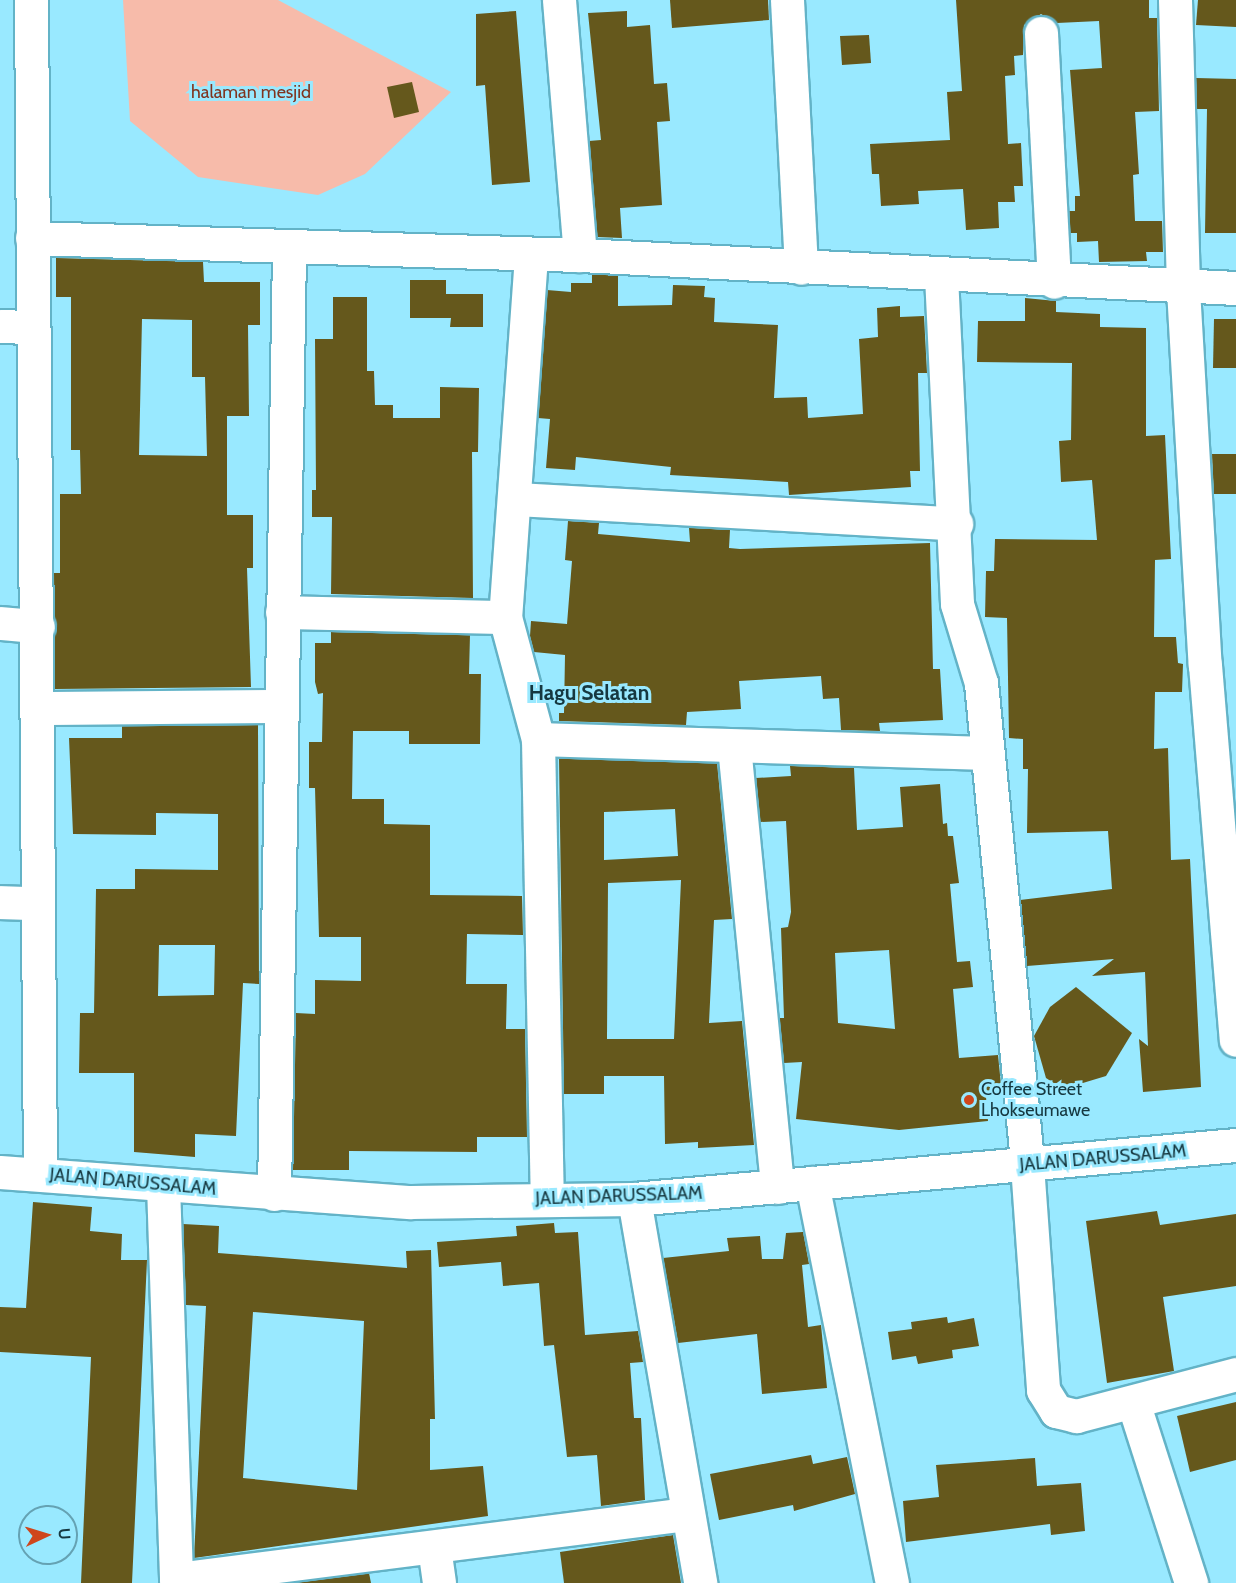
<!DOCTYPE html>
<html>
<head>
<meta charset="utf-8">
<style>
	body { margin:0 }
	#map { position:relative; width:1236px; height:1583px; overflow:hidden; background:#99e9ff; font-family:Cabin,sans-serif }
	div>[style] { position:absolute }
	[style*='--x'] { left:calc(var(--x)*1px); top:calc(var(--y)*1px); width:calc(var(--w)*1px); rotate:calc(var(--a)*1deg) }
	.green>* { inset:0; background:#f7bbaa }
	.building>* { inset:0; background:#65581c }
	.roads { filter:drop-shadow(2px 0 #63b3c7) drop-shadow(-2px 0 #63b3c7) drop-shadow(0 2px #63b3c7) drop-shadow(0 -2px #63b3c7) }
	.minor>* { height:33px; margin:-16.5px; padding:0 16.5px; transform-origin:16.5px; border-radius:16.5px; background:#fff }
	.tertiary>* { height:33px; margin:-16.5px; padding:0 16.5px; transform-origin:16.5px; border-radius:16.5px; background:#fff }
	.dots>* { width:16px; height:16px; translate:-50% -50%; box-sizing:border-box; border:3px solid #99e9ff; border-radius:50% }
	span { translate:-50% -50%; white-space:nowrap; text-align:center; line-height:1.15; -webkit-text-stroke:6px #99e9ff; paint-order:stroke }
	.park-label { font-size:18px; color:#80341f }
	.poi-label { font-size:18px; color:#163840 }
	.left { translate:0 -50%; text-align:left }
	.street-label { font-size:18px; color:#163840 }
	.quarter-label { font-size:21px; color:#163840; font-weight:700 }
	.north { position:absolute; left:18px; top:1505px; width:60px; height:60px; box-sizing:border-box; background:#99e9ff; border:2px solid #65a2b3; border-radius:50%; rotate:86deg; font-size:16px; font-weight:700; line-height:24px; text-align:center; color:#163840 }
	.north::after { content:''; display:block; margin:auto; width:21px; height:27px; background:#cf461c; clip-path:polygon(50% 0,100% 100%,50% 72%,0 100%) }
</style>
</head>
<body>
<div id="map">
	<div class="green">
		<div style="clip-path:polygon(123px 0,278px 0,451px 92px,365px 174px,318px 195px,198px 177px,130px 121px)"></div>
	</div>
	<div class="building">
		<div style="clip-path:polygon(670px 0,768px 0,769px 20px,672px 28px)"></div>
		<div style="clip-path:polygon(956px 0,1149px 0,1149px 18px,1157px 18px,1159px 111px,1135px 112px,1139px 174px,1133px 175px,1135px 221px,1162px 221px,1163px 252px,1146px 252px,1147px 261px,1099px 262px,1098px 241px,1077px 242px,1077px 233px,1070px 233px,1069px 211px,1075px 211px,1075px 196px,1080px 196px,1070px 70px,1102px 68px,1099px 21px,1057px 23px,1041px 14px,1024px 25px,1023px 55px,1014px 56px,1015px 75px,1005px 76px,1008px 144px,1021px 143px,1023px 186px,1014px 186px,1015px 202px,998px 202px,999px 228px,966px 230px,963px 189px,918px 191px,919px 204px,881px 206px,879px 174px,872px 174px,870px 144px,950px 140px,947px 92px,962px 91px)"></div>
		<div style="clip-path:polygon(1198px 0,1236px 0,1236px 27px,1196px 25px)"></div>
		<div style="clip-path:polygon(516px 11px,530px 182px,492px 185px,485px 85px,476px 86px,476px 14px)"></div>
		<div style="clip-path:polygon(627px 11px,627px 27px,650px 25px,654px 84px,667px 83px,670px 121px,657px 122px,662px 205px,620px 208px,622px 238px,597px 237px,589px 141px,601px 140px,588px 13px)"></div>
		<div style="clip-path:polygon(869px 35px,871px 63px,842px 65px,840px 36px)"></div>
		<div style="clip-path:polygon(1196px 78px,1236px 79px,1236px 233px,1205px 233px,1207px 109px,1197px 109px)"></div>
		<div style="clip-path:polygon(412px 82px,419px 112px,394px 118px,387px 87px)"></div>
		<div style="clip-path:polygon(evenodd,56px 258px,203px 262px,204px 282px,260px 282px,260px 325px,248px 325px,249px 416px,227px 416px,227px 515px,253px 515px,253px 568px,247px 568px,251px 687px,55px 689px,54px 573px,60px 573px,60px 494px,81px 494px,80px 450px,71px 450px,71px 297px,56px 297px,56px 258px,142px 319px,192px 320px,192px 377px,205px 377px,207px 456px,139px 455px,142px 319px)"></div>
		<div style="clip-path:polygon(592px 274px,618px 276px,618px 306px,672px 305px,673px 285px,705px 286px,704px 297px,715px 298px,714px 322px,778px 325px,774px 398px,807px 397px,808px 418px,863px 414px,859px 339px,878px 337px,877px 308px,900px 306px,900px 317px,924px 316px,927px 373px,918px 373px,920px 471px,910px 471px,911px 487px,789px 495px,788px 482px,670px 475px,671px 467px,576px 457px,575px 470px,546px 468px,550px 419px,538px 418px,547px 290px,571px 292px,571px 283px,592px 283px)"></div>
		<div style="clip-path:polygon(410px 280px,446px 280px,446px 294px,483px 294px,483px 327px,450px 327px,451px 318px,410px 318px)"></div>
		<div style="clip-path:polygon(333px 297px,367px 297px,367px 371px,374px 371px,375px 405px,393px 405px,393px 418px,440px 418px,440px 387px,479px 388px,478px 452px,472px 452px,473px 598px,331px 594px,332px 517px,312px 517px,312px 490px,316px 490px,315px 339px,333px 339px)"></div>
		<div style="clip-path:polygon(1025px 298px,1056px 301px,1056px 312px,1100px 314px,1100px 327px,1146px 328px,1146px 436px,1165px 435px,1171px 559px,1155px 560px,1154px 637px,1176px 637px,1178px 663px,1183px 664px,1182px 692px,1155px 692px,1154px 749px,1168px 748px,1171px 860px,1190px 859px,1201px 1087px,1143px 1092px,1139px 1039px,1148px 1046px,1145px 972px,1092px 976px,1114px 959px,1027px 966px,1020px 900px,1112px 889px,1108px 831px,1027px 833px,1028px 769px,1023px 769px,1023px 739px,1009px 738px,1007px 618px,985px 617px,986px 571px,994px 571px,995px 539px,1097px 540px,1092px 480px,1061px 482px,1059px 441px,1071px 440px,1072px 363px,977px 362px,978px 321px,1025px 321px)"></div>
		<div style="clip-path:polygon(1214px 319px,1236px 319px,1236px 368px,1213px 368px)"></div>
		<div style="clip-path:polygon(1212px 454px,1236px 454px,1236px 494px,1214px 494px)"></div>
		<div style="clip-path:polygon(568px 521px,599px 523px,598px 534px,690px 542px,689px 528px,730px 530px,729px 548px,740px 549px,930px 543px,933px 669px,940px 669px,943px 720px,879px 723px,880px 731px,841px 730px,839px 698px,823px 699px,821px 676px,739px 681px,741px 709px,687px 712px,686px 725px,559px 721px,559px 713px,564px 713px,565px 655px,534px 652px,530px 636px,531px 621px,567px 624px,572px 561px,565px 560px)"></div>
		<div style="clip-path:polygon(331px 632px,470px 635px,469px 674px,481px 674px,480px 744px,409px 744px,409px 731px,353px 731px,352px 799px,384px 799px,384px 824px,430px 825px,430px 895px,522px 896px,523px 935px,467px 934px,466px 984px,507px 984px,506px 1029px,525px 1029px,527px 1137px,477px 1137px,477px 1152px,349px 1151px,349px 1170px,293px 1170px,296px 1013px,315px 1014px,315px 980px,361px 981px,361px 937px,319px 937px,315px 788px,309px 788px,309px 742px,322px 742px,323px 693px,318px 694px,315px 682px,315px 643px,331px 643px)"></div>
		<div style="clip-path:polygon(evenodd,258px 725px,259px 984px,243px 983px,236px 1136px,195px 1134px,195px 1157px,134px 1152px,134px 1073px,79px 1073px,80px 1013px,94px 1013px,96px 889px,135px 889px,135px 869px,218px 870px,218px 814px,156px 813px,156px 835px,73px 834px,69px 738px,122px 738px,122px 726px,258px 725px,159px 945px,215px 945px,214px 995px,158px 996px,159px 945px)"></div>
		<div style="clip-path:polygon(evenodd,559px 758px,717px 763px,732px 919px,714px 920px,709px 1023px,742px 1021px,754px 1145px,698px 1148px,698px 1142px,665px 1144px,664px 1076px,604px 1076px,604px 1094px,564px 1094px,559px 758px,675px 809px,678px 856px,604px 860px,604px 812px,675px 809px,559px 758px,681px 880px,674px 1039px,607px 1039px,608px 883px,681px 880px)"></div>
		<div style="clip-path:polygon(evenodd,790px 766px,854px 768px,857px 830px,903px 827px,900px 787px,940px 784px,943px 824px,947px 823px,948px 836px,953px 836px,956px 860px,959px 883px,950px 884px,957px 962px,970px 961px,973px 987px,953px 989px,959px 1058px,998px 1055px,1002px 1095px,986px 1097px,988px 1121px,899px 1130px,796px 1119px,802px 1062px,784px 1063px,779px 1018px,784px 1018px,781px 928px,788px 927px,791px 912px,786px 821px,760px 822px,756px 778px,791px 776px,790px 766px,889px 950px,895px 1029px,838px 1023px,835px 953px,889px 950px)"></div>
		<div style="clip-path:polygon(1076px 987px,1132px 1033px,1106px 1076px,1063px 1089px,1046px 1078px,1034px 1036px,1050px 1007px)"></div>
		<div style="clip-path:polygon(33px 1202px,92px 1207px,90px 1231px,122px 1234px,121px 1260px,147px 1260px,132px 1583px,81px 1583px,91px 1357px,0 1352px,0 1307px,26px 1308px)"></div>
		<div style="clip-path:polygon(1157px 1211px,1160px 1225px,1236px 1214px,1236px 1286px,1163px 1297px,1174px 1371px,1107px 1383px,1086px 1221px)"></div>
		<div style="clip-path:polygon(554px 1223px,555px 1233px,578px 1232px,585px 1335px,638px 1331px,643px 1362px,630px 1363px,634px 1418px,641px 1418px,645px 1500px,601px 1506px,597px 1455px,567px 1457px,554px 1345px,544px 1346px,539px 1283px,503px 1286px,501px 1262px,439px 1267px,437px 1242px,517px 1236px,516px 1226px)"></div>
		<div style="clip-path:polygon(evenodd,183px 1224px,219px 1226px,218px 1253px,407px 1268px,406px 1251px,431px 1250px,435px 1419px,430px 1419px,430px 1470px,483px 1466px,488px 1516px,194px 1558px,206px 1306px,186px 1305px,183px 1224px,253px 1312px,364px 1321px,357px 1490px,243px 1478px,253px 1312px)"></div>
		<div style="clip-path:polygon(803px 1232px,809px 1264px,802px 1265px,808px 1327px,821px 1325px,827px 1388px,762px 1394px,757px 1334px,678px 1343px,663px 1258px,729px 1251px,727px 1238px,760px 1236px,762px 1259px,783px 1259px,786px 1233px)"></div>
		<div style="clip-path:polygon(947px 1317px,948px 1323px,974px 1318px,979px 1346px,952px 1350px,953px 1358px,918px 1364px,916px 1356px,892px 1360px,888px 1332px,912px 1329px,911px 1322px)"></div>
		<div style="clip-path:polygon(1236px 1402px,1236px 1460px,1190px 1472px,1177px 1416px)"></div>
		<div style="clip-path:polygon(811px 1455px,813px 1464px,847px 1457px,855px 1494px,794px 1511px,793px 1505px,719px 1520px,710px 1474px)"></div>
		<div style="clip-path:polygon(1035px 1458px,1037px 1486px,1081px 1483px,1085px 1531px,1051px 1535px,1050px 1524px,906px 1542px,903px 1501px,939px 1497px,936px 1465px)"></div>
		<div style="clip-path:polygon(673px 1535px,681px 1583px,564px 1583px,560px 1552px)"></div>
		<div style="clip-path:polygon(369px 1573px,371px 1583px,293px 1583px)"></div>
	</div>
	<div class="roads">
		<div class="minor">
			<div style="--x:31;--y:0;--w:1174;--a:89.56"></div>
			<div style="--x:559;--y:0;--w:256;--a:85.3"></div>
			<div style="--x:787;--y:0;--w:268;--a:87"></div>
			<div style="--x:1175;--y:0;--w:289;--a:88.4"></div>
			<div style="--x:1183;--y:289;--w:377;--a:86.7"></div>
			<div style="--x:1205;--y:665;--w:376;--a:85.3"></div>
			<div style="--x:1041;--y:33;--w:249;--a:87"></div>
			<div style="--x:32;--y:238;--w:548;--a:1.78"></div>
			<div style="--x:580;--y:255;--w:657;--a:2.88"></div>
			<div style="--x:531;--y:256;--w:362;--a:94.1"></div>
			<div style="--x:505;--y:617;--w:126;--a:74.9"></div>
			<div style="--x:538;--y:739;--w:460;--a:88.9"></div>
			<div style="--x:941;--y:276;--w:328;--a:87.2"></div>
			<div style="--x:957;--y:604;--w:83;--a:73.1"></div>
			<div style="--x:981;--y:683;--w:484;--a:84.5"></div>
			<div style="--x:1027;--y:1165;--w:226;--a:85.9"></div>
			<div style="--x:1043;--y:1390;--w:25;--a:58"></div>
			<div style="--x:1056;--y:1411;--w:21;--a:14"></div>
			<div style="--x:1076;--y:1416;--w:165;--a:-14.7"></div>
			<div style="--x:0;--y:326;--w:33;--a:2"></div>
			<div style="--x:515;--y:499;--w:442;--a:3.2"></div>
			<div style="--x:282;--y:612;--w:223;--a:1.3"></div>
			<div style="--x:0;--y:623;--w:38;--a:5"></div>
			<div style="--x:38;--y:708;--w:243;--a:-0.5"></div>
			<div style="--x:538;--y:739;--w:448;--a:1.8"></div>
			<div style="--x:734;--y:746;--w:443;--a:84.4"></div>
			<div style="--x:0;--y:902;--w:37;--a:2"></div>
			<div style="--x:812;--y:1183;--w:408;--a:78.7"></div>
			<div style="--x:163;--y:1185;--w:398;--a:88.1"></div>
			<div style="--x:274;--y:1194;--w:947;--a:-89.09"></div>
			<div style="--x:634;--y:1199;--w:390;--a:80.2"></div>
			<div style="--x:1133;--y:1402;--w:190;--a:72.2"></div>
			<div style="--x:434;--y:1547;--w:36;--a:82"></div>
			<div style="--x:176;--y:1579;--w:514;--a:-7.26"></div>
		</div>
		<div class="tertiary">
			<div style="--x:0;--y:1172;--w:412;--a:4.2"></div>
			<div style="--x:411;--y:1202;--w:223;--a:-0.8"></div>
			<div style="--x:634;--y:1199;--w:604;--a:-5.13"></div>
		</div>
	</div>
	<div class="dots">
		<div style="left:969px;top:1100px;background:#cf461c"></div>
	</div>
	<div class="park-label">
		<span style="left:251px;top:92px">halaman mesjid</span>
	</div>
	<div class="poi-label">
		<span class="left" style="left:981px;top:1100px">Coffee Street<br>Lhokseumawe</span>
	</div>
	<div class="street-label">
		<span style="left:1103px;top:1158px;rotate:-5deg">JALAN DARUSSALAM</span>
		<span style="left:133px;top:1182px;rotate:5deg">JALAN DARUSSALAM</span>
		<span style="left:619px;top:1196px;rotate:-2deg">JALAN DARUSSALAM</span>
	</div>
	<div class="quarter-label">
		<span style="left:589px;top:693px">Hagu Selatan</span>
	</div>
	<div class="north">U</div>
</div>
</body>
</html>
